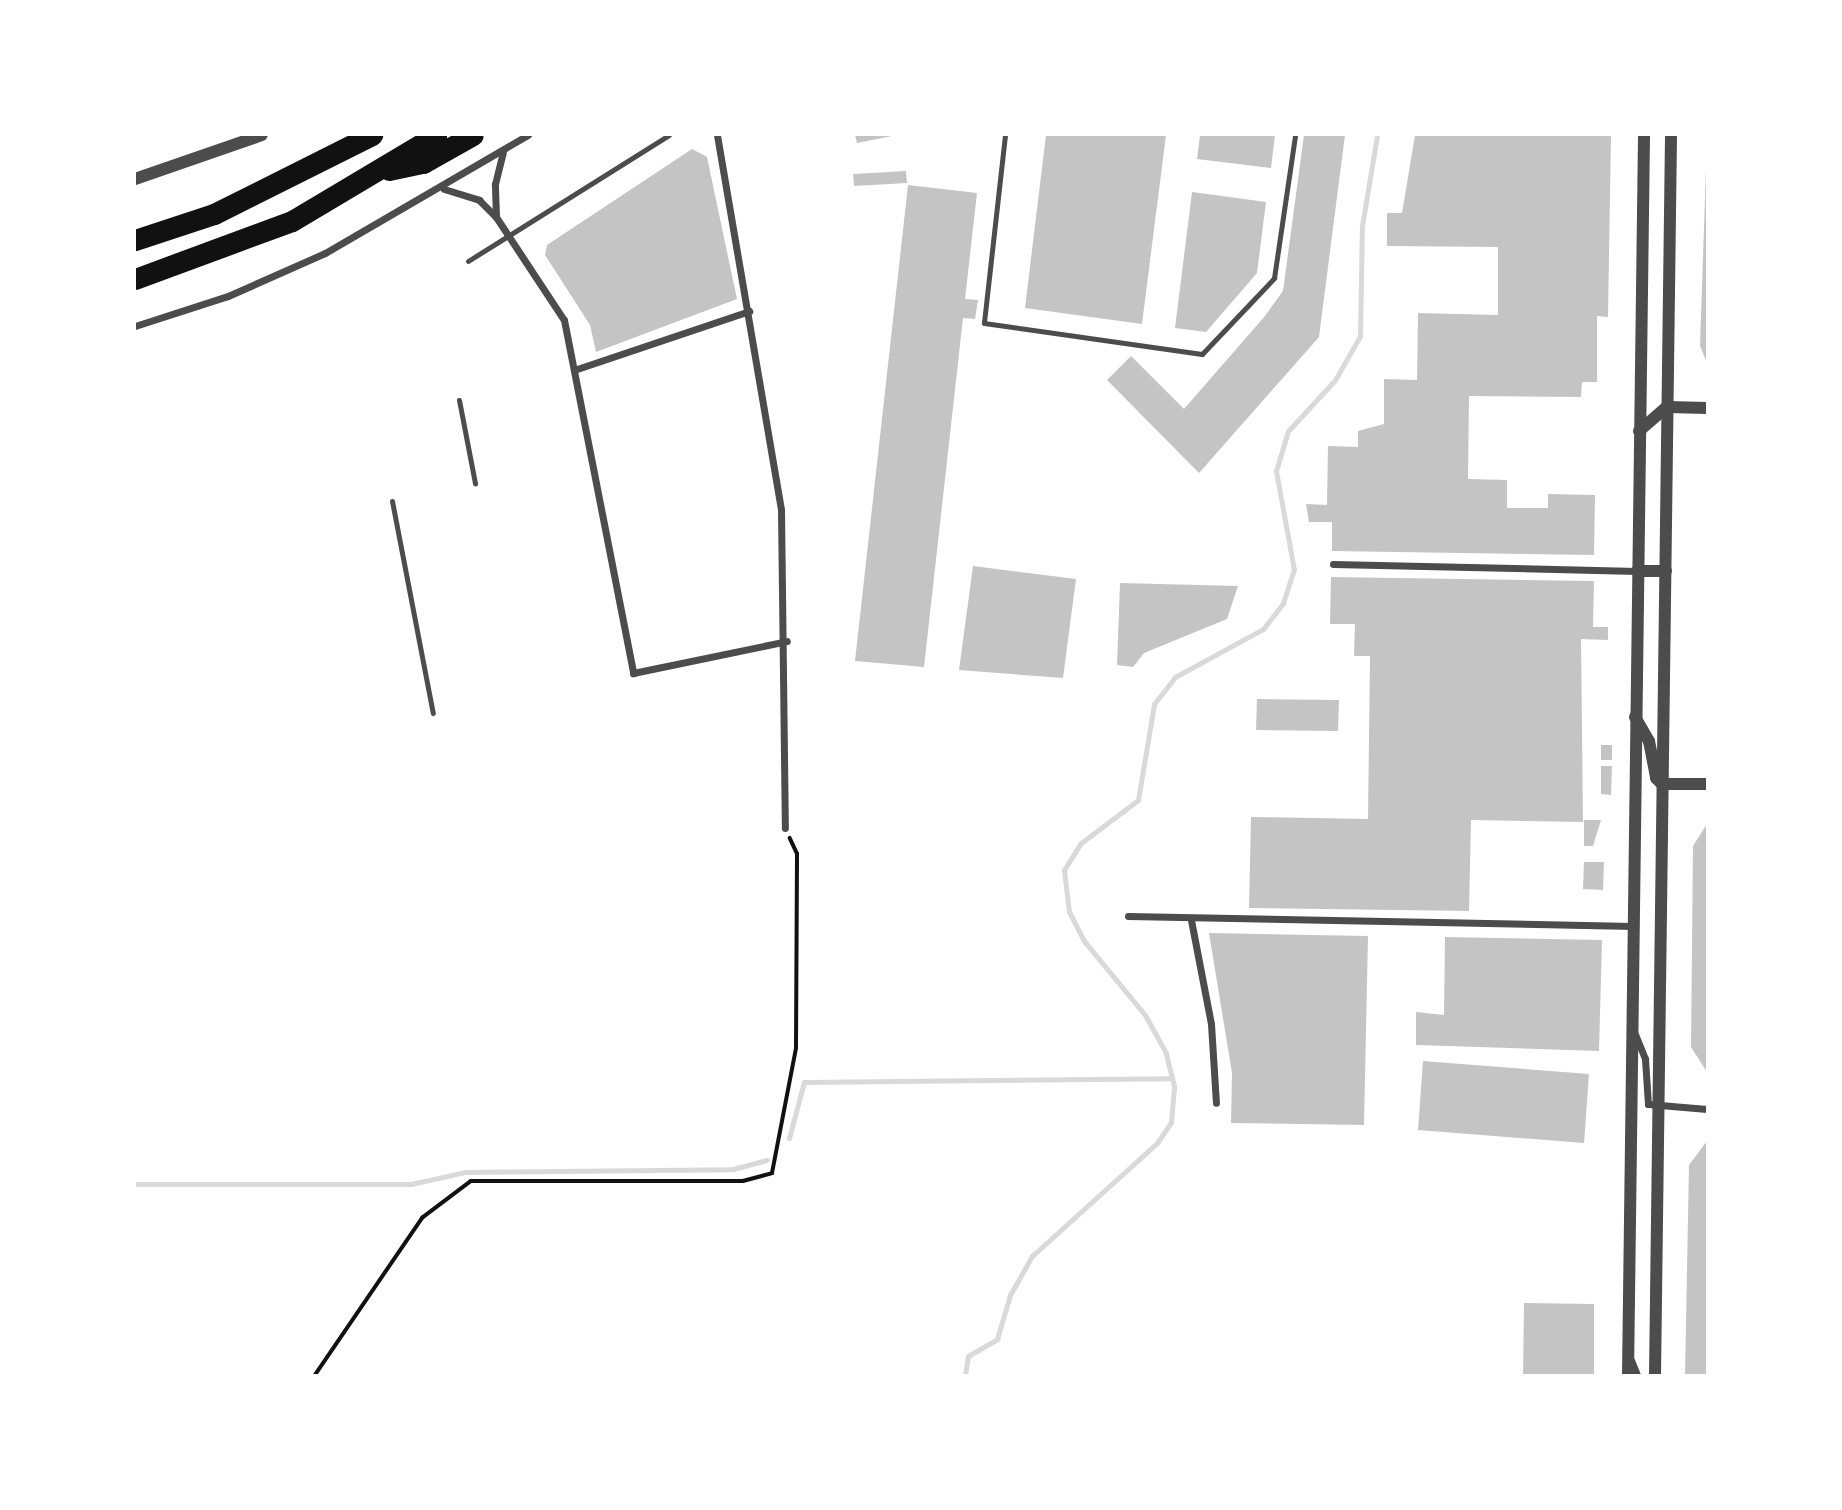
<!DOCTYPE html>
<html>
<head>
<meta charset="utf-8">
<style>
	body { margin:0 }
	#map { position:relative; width:1842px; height:1510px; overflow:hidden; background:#fff; font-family:"Fira Sans Condensed",sans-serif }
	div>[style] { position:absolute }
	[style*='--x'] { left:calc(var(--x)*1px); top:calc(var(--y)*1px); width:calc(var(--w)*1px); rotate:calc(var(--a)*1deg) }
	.stream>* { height:5px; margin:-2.5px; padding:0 2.5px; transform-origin:2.5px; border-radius:2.5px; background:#d9d9d9 }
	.building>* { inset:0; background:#c4c4c4 }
	.path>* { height:3.5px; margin:-1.75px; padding:0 1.75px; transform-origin:1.75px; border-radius:1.75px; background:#111 }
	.service>* { height:5px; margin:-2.5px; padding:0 2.5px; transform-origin:2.5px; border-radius:2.5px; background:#4c4c4c }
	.minor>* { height:7px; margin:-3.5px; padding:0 3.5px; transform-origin:3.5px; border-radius:3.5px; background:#4c4c4c }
	.tertiary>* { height:12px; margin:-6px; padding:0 6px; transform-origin:6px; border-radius:6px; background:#4c4c4c }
	.motorway>* { height:21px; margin:-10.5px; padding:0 10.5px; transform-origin:10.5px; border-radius:10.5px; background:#111 }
	span { translate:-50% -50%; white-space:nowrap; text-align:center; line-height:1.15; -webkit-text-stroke:7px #fff; paint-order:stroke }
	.frame { position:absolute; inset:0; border:136px solid #fff; pointer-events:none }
</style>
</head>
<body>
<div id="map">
	<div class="stream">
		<div style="--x:789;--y:1138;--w:58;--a:-75"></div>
		<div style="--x:804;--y:1082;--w:368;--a:-0.6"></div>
		<div style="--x:135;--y:1184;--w:276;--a:0"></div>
		<div style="--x:411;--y:1184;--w:55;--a:-12.5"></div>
		<div style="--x:465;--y:1172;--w:268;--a:-0.6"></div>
		<div style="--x:733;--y:1169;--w:35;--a:-15"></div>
		<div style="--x:965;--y:1375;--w:19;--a:-81"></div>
		<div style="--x:968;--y:1356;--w:34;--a:-30"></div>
		<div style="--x:997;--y:1339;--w:46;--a:-73.5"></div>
		<div style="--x:1010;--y:1295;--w:45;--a:-60.6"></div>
		<div style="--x:1032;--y:1256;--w:169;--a:-42.1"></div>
		<div style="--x:1157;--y:1143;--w:25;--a:-56"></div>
		<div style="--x:1171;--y:1122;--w:36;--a:-85"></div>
		<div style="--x:1174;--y:1086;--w:34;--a:-104"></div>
		<div style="--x:1166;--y:1053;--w:43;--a:-118.9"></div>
		<div style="--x:1145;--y:1015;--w:96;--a:-129.5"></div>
		<div style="--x:1084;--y:941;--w:33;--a:-117"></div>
		<div style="--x:1069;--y:912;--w:42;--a:-96.8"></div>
		<div style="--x:1064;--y:870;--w:32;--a:-58"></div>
		<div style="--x:1081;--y:843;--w:71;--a:-37"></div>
		<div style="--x:1138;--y:800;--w:97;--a:-80.5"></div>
		<div style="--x:1154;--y:704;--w:34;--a:-52"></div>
		<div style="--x:1175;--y:677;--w:100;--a:-28.6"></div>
		<div style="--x:1263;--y:629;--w:33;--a:-52"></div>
		<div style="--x:1283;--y:603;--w:35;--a:-72"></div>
		<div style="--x:1294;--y:570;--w:101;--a:-100.3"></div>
		<div style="--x:1276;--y:471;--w:42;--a:-73.3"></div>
		<div style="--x:1288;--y:431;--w:69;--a:-47.3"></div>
		<div style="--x:1335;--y:380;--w:51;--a:-60.4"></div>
		<div style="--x:1360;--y:336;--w:110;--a:-89"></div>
		<div style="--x:1362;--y:226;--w:92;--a:-80.6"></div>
	</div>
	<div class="building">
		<div style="clip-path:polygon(855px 135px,892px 135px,892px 136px,857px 143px)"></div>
		<div style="clip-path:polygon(1046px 135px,1166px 135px,1142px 324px,1025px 308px)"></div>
		<div style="clip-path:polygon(1200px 135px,1275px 135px,1271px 168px,1197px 159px)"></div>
		<div style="clip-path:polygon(1304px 135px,1345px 135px,1319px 337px,1199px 473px,1107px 380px,1131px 356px,1184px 409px,1265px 316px,1283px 291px)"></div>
		<div style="clip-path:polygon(1415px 135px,1611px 135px,1608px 317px,1597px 316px,1597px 382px,1582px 382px,1581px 397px,1469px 396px,1468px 479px,1507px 480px,1507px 508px,1548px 508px,1548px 494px,1595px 495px,1594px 555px,1332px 551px,1332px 522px,1309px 522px,1306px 504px,1327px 505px,1328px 446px,1358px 447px,1358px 431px,1384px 424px,1384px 379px,1417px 380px,1418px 313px,1498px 315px,1498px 247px,1387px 246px,1387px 213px,1402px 213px)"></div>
		<div style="clip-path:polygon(1707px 139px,1707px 363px,1700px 346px)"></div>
		<div style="clip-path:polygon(692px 149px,707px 157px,737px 299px,596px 352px,590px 325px,545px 255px,547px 245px)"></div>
		<div style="clip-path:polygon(906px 171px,907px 183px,854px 186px,853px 174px)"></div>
		<div style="clip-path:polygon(908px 185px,977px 193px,965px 299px,978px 300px,975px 319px,963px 318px,924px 667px,855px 661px)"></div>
		<div style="clip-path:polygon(1192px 192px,1266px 202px,1257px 273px,1206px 332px,1175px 328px)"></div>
		<div style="clip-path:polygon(973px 566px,1076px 579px,1063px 678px,959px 670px)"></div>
		<div style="clip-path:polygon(1331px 577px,1594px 581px,1593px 627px,1608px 627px,1608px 640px,1581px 639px,1583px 822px,1471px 820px,1469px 911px,1249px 908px,1251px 817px,1368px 819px,1370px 656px,1354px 656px,1355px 624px,1330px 624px)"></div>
		<div style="clip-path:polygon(1120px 583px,1238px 586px,1227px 619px,1144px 653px,1133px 667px,1117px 665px)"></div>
		<div style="clip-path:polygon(1257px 699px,1339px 700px,1338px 731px,1256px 730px)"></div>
		<div style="clip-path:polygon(1601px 745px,1612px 745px,1612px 760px,1601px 760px)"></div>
		<div style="clip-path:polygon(1601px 766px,1612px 766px,1611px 795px,1601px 794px)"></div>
		<div style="clip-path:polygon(1584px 820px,1601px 820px,1593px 846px,1584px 846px)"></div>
		<div style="clip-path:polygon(1707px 824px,1707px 1072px,1691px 1047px,1693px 846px)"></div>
		<div style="clip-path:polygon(1584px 862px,1604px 862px,1603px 890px,1583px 889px)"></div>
		<div style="clip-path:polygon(1209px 933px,1368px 936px,1364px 1125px,1231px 1123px,1232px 1073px)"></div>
		<div style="clip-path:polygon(1445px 937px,1602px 940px,1599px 1051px,1416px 1045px,1416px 1012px,1444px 1015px)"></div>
		<div style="clip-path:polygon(1423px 1061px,1589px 1074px,1584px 1143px,1418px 1130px)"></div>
		<div style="clip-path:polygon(1707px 1141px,1707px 1375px,1685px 1375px,1689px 1165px)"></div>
		<div style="clip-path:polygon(1524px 1303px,1594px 1304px,1594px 1375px,1523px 1375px)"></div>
	</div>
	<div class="path">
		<div style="--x:315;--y:1375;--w:190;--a:-55.7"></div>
		<div style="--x:422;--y:1218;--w:61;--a:-37.1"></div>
		<div style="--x:471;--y:1181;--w:272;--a:0"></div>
		<div style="--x:743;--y:1181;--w:30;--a:-15"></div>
		<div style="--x:772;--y:1173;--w:127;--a:-79.1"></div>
		<div style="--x:796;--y:1048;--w:194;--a:-89.7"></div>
		<div style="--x:797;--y:854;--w:17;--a:-115"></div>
	</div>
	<div class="service">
		<div style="--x:1005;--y:135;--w:189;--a:96.4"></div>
		<div style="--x:984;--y:323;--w:220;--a:8.1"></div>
		<div style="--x:1202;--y:354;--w:105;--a:-46.5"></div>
		<div style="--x:1274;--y:278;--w:145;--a:-81.6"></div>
		<div style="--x:468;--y:261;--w:237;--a:-32.1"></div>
		<div style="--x:459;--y:400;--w:85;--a:79.1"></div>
		<div style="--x:392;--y:501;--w:216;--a:79.1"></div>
	</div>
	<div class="minor">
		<div style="--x:717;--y:135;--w:380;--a:80.3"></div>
		<div style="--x:781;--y:510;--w:318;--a:89.3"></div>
		<div style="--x:444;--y:189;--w:37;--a:17"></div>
		<div style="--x:479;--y:200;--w:24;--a:45"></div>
		<div style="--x:496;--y:217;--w:123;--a:56.6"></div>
		<div style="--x:564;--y:320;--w:360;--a:78.9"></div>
		<div style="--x:633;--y:673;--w:157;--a:-11.7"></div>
		<div style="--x:496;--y:216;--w:32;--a:-92"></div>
		<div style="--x:495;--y:184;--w:32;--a:-76"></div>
		<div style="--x:135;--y:326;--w:98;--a:-17.9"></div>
		<div style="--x:228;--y:296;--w:106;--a:-23.9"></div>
		<div style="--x:325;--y:253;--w:235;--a:-30.2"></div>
		<div style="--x:574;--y:370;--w:185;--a:-18.6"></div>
		<div style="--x:1333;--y:564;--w:304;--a:1.3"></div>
		<div style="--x:1128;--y:916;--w:505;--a:1.13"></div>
		<div style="--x:1191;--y:920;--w:106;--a:79.1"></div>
		<div style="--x:1211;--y:1024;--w:79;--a:86.4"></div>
		<div style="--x:1635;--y:1034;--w:27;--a:68"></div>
		<div style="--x:1645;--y:1059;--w:45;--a:86.2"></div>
		<div style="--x:1648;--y:1104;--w:59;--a:4.8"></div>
		<div style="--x:1631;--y:1360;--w:16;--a:68"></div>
	</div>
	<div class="tertiary">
		<div style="--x:135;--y:179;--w:134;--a:-19.1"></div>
		<div style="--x:1667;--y:407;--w:40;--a:1.4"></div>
		<div style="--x:1639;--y:431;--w:37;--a:-41"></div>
		<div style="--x:1637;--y:571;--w:29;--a:0"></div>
		<div style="--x:1635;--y:717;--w:28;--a:60"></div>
		<div style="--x:1649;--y:741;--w:38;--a:79"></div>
		<div style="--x:1656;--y:778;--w:8;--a:45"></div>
		<div style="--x:1662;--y:784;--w:45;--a:0"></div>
		<div style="--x:1628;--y:1375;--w:1240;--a:-89.26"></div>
		<div style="--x:1655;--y:1375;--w:1240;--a:-89.26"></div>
	</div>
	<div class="motorway">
		<div style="--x:389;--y:170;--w:35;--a:-12"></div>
		<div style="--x:423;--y:163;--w:57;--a:-29.2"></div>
		<div style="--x:135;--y:240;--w:83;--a:-18.2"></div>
		<div style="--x:214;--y:214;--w:177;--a:-26.6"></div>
		<div style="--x:135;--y:279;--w:167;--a:-20.3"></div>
		<div style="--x:292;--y:221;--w:168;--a:-30.8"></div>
	</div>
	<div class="frame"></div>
</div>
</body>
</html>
